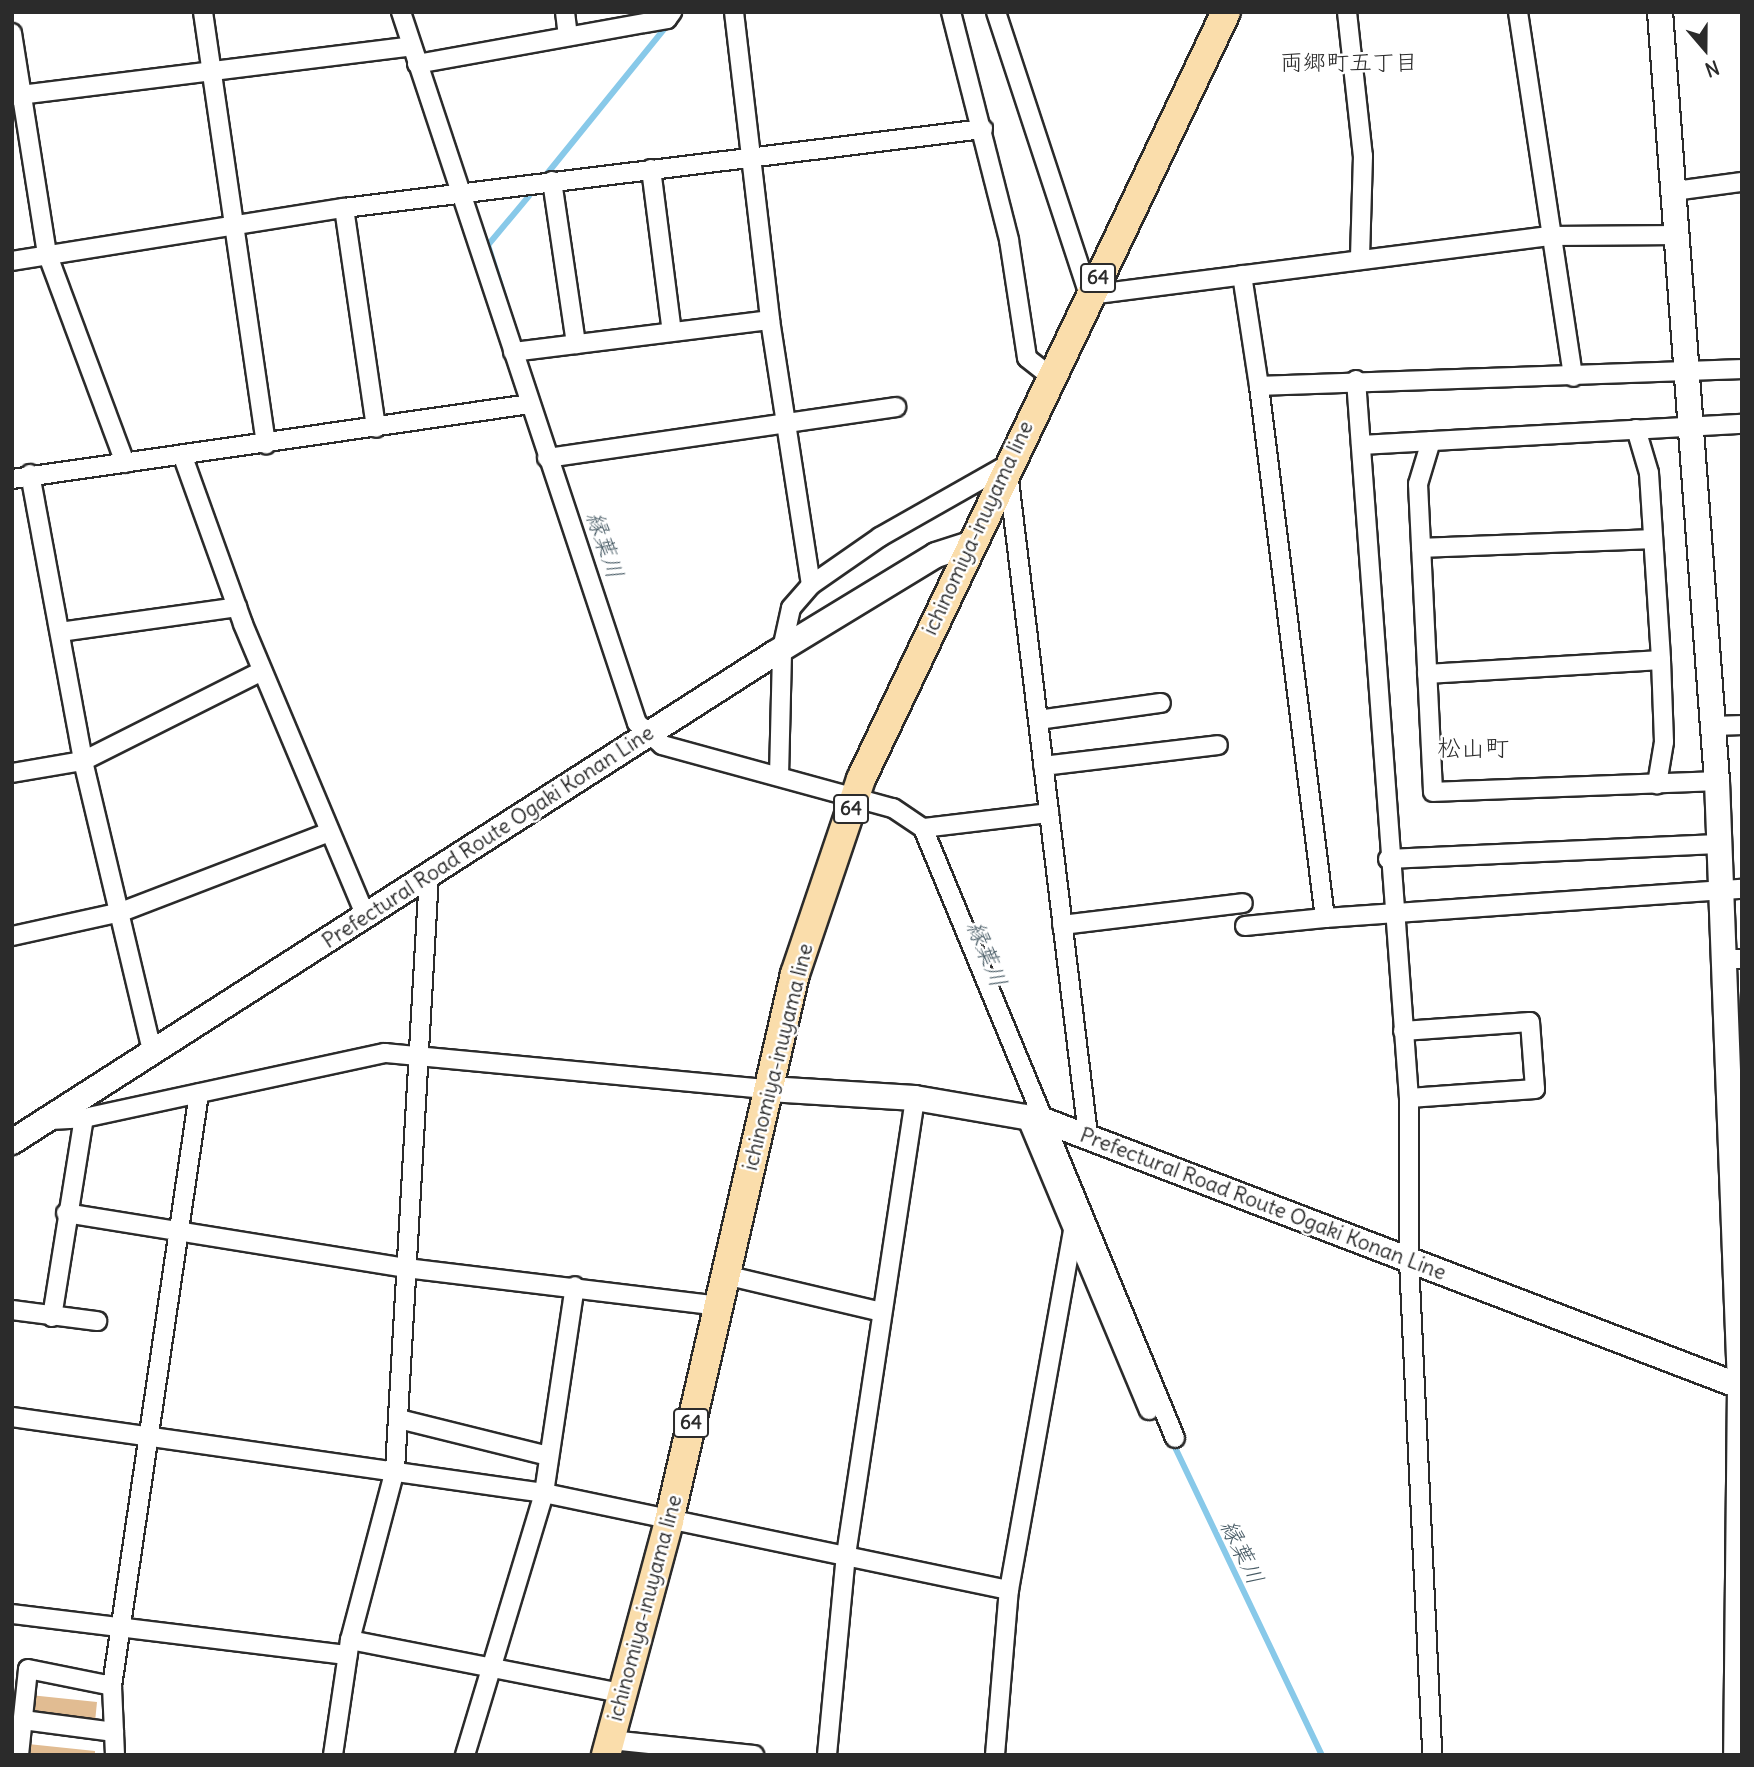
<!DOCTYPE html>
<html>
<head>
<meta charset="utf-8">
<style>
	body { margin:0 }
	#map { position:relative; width:1754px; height:1767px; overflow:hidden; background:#fff; font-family:Delius,"Klee One",sans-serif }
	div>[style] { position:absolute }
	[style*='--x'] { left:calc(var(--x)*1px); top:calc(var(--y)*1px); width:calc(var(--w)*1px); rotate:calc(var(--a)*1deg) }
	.stream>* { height:6px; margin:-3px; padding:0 3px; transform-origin:3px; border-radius:3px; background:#88c9e9 }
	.building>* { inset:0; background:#e1bc92 }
	.roads { filter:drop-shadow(2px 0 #2b2b2b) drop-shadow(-2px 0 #2b2b2b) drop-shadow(0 2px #2b2b2b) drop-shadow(0 -2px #2b2b2b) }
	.street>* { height:18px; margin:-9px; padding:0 9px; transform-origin:9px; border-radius:9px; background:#fff }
	.secondary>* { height:24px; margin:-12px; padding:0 12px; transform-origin:12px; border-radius:12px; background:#fff }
	.primary>* { height:28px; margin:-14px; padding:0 14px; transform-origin:14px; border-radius:14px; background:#faddab }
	span { translate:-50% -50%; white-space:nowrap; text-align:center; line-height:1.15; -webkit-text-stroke:5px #fff; paint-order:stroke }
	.shield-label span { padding:2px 5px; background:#fff; border:2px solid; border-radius:5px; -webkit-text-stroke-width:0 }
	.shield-label { font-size:19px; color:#2b2b2b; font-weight:700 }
	.street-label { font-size:21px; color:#2b2b2b }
	.neighbourhood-label { font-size:23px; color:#2b2b2b }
	.water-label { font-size:23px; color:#475a64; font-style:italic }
	.quarter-label { font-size:24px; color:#2b2b2b }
	.frame { position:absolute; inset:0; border:14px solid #2b2b2b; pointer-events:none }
	.north { position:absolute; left:1670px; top:14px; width:70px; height:70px; -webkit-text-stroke:5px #fff; paint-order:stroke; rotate:160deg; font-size:19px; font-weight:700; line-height:28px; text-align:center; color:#2b2b2b }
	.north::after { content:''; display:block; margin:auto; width:24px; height:32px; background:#2b2b2b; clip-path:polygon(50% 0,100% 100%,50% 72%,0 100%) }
</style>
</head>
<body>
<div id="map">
	<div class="stream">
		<div style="--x:546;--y:175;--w:197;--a:-51"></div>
		<div style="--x:505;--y:299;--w:57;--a:-107.5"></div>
		<div style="--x:488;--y:245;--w:64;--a:-50.1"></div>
		<div style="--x:1172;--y:1441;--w:348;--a:64.5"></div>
	</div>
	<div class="building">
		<div style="clip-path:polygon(30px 1695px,97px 1702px,95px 1722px,28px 1714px)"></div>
		<div style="clip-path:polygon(28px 1744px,95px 1751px,95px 1755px,27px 1755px)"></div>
	</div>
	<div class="roads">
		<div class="street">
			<div style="--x:203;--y:12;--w:437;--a:81.7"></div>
			<div style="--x:401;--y:12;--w:749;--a:71.64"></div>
			<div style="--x:637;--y:723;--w:33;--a:41"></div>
			<div style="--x:662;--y:745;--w:239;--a:15.3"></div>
			<div style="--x:893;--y:808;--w:36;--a:34"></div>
			<div style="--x:923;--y:828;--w:660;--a:67.55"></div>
			<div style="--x:565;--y:12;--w:23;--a:83"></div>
			<div style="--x:734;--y:12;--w:310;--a:83.3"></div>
			<div style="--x:770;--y:320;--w:268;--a:81.2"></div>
			<div style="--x:951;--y:12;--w:235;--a:75.7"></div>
			<div style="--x:1009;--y:240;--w:119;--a:81.3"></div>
			<div style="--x:1027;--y:358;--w:29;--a:38"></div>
			<div style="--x:996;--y:12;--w:298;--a:71.8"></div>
			<div style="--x:1089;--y:295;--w:462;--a:-7.3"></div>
			<div style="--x:1547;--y:236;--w:131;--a:-0.4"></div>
			<div style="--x:1347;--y:12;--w:145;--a:83.7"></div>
			<div style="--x:1363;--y:156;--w:103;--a:91.7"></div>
			<div style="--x:1518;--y:12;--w:369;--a:81.4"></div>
			<div style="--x:12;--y:33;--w:223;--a:81"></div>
			<div style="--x:47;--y:253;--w:224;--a:69.6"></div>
			<div style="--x:417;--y:64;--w:254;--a:-10.2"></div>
			<div style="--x:667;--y:19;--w:9;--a:-54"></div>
			<div style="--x:12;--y:96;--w:402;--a:-7.1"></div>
			<div style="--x:651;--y:169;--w:164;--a:82.7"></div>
			<div style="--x:552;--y:181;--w:165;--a:81.6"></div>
			<div style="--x:1675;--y:191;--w:68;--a:-7.7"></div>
			<div style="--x:344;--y:208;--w:222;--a:81.7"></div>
			<div style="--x:12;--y:261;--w:336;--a:-9.1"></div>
			<div style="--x:344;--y:208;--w:644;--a:-7.05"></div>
			<div style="--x:1242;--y:275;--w:112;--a:81.3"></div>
			<div style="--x:1259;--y:386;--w:483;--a:-2"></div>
			<div style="--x:513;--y:352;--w:259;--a:-7.1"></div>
			<div style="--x:1356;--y:380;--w:720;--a:85.78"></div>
			<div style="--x:1409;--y:1098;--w:163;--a:90"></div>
			<div style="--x:1409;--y:1261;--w:495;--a:87.3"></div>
			<div style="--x:1259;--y:386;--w:536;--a:82.93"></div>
			<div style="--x:1325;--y:918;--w:418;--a:-4"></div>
			<div style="--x:1636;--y:429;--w:46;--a:73.5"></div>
			<div style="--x:1649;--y:473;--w:187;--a:86.3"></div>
			<div style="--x:1661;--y:660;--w:82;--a:87.9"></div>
			<div style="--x:1664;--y:742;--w:43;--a:99.5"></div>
			<div style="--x:1431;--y:441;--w:45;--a:106.8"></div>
			<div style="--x:1418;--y:484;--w:308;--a:87.2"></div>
			<div style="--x:1433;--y:792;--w:284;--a:-2.2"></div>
			<div style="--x:1361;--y:445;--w:382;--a:-3.2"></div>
			<div style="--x:183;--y:457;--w:177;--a:70.2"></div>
			<div style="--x:243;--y:624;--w:317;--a:67.2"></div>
			<div style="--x:547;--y:458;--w:353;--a:-8.3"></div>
			<div style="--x:1008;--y:472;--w:668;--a:83.12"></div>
			<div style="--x:30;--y:474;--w:292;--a:79.5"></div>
			<div style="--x:83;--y:761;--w:298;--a:76.6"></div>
			<div style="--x:12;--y:479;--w:523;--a:-8.24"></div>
			<div style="--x:1421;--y:548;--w:232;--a:-2.2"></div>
			<div style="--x:60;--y:632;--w:179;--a:-8"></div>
			<div style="--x:1427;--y:674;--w:234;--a:-3.4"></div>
			<div style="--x:1038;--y:720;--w:124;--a:-7.9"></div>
			<div style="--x:1714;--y:726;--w:28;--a:-2"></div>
			<div style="--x:1043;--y:766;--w:176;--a:-6.8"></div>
			<div style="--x:12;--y:773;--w:72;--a:-9.6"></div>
			<div style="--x:83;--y:761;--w:200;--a:-26.7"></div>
			<div style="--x:779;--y:776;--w:127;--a:-88.6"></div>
			<div style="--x:782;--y:649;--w:42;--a:-77.6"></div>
			<div style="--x:791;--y:608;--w:30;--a:-49"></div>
			<div style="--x:811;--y:585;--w:84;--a:-34.8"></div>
			<div style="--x:880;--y:537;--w:150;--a:-29.6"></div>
			<div style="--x:923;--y:828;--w:127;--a:-6.8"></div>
			<div style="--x:1388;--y:859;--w:330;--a:-2.6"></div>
			<div style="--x:1062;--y:925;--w:182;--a:-6.9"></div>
			<div style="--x:1245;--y:926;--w:80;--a:-5.7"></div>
			<div style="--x:12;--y:936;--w:112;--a:-12.4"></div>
			<div style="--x:121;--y:912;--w:223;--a:-21"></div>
			<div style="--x:1722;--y:959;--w:20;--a:0"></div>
			<div style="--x:1403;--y:1031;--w:127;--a:-4.1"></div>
			<div style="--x:1530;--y:1022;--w:67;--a:85.7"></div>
			<div style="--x:1535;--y:1089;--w:126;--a:175.9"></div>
			<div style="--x:1025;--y:1114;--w:321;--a:67.3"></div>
			<div style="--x:50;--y:1120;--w:34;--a:-3"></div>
			<div style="--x:84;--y:1118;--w:308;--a:-12.2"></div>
			<div style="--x:385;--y:1053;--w:386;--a:5.4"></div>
			<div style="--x:66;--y:1213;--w:344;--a:9.2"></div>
			<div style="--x:406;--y:1268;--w:314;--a:6.9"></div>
			<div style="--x:725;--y:1275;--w:160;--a:13.3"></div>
			<div style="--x:12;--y:1310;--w:86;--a:7.4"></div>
			<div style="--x:52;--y:1317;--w:202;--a:-80.9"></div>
			<div style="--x:12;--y:1417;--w:537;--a:8.13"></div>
			<div style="--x:544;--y:1493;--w:475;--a:11.8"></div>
			<div style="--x:399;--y:1419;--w:154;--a:13.9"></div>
			<div style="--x:12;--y:1614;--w:338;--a:7"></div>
			<div style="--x:350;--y:1640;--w:279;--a:11.1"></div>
			<div style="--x:23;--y:1720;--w:92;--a:7.5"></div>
			<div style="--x:610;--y:1740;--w:145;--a:5.9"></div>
			<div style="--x:19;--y:1755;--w:86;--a:-84"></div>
			<div style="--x:28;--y:1669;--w:86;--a:11.4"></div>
			<div style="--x:115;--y:1755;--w:69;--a:-92.5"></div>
			<div style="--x:112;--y:1686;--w:599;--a:-81.65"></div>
			<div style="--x:333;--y:1755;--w:116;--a:-81.6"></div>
			<div style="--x:350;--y:1640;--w:176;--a:-75.2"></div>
			<div style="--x:395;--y:1470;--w:597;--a:-86.73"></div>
			<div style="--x:465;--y:1755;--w:274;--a:-73.2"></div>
			<div style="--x:544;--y:1493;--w:209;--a:-81.5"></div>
			<div style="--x:827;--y:1755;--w:201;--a:-84.6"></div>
			<div style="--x:846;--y:1555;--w:462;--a:-81.4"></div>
			<div style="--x:995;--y:1755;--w:166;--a:-85.2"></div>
			<div style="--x:1009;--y:1590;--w:365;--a:-79.9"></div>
			<div style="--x:1073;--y:1231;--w:15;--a:-20"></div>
		</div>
		<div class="secondary">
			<div style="--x:1660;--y:12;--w:771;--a:85.76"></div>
			<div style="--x:1717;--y:781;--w:605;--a:87.82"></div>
			<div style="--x:1740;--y:1386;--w:369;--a:90.6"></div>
			<div style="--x:769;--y:1089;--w:146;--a:3.5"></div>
			<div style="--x:915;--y:1098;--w:130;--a:9.8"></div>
			<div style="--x:1043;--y:1120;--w:748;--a:20.91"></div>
			<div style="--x:12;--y:1142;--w:906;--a:-32.66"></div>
			<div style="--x:775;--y:653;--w:188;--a:-31.3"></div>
			<div style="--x:936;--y:555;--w:36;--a:-18"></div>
		</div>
		<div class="primary">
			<div style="--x:606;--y:1755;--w:242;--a:-74.9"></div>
			<div style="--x:669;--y:1521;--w:561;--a:-77.03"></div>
			<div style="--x:795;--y:974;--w:206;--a:-71.3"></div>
			<div style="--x:861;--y:779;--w:849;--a:-64.55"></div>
		</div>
	</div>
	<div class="shield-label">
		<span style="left:1098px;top:278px">64</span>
		<span style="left:851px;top:809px">64</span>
		<span style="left:691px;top:1423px">64</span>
	</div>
	<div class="street-label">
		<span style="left:978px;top:528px;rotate:-65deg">ichinomiya-inuyama line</span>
		<span style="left:488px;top:837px;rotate:-33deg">Prefectural Road Route Ogaki Konan Line</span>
		<span style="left:778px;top:1057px;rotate:-76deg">ichinomiya-inuyama line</span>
		<span style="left:1263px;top:1204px;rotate:21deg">Prefectural Road Route Ogaki Konan Line</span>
		<span style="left:645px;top:1608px;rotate:-75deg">ichinomiya-inuyama line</span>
	</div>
	<div class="neighbourhood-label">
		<span style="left:1349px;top:62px">両郷町五丁目</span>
	</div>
	<div class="water-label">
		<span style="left:605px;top:545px;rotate:71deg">縁葉川</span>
		<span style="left:987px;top:954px;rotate:68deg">縁葉川</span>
		<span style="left:1242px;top:1552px;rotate:64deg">縁葉川</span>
	</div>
	<div class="quarter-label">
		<span style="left:1473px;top:748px">松山町</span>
	</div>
	<div class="frame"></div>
	<div class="north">N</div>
</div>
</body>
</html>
